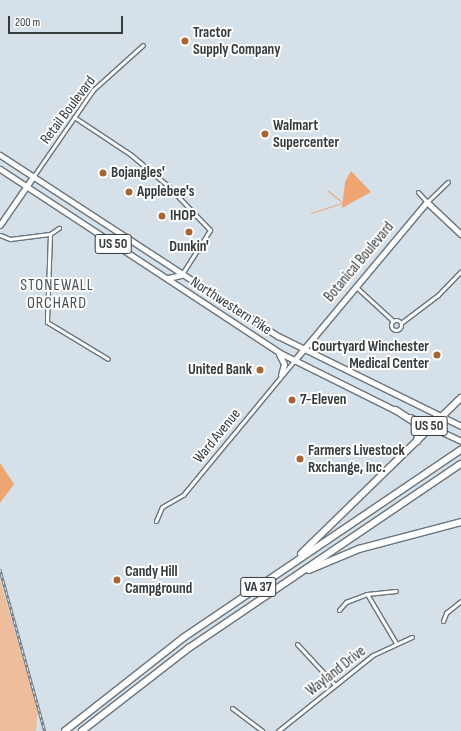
<!DOCTYPE html>
<html>
<head>
<meta charset="utf-8">
<style>
	body { margin:0 }
	#map { position:relative; width:461px; height:731px; overflow:hidden; background:#d5e0e9; font-family:"Sofia Sans Condensed",sans-serif }
	div>[style] { position:absolute }
	[style*='--x'] { left:calc(var(--x)*1px); top:calc(var(--y)*1px); width:calc(var(--w)*1px); rotate:calc(var(--a)*1deg) }
	.green>* { inset:0; background:#eebd9d }
	.water>* { inset:0; background:#eea572 }
	.stream>* { height:1px; margin:-0.5px; padding:0 0.5px; transform-origin:0.5px; border-radius:0.5px; background:#eea572 }
	.roads { filter:drop-shadow(1px 0 #6a747c) drop-shadow(-1px 0 #6a747c) drop-shadow(0 1px #6a747c) drop-shadow(0 -1px #6a747c) }
	.street>* { height:3px; margin:-1.5px; padding:0 1.5px; transform-origin:1.5px; border-radius:1.5px; background:#fff }
	.street>.ring { margin:-1.5px; padding:0; box-sizing:content-box; background:none; border:3px solid #fff; border-radius:50% }
	.secondary>* { height:4.5px; margin:-2.25px; padding:0 2.25px; transform-origin:2.25px; border-radius:2.25px; background:#fff }
	.primary>* { height:5px; margin:-2.5px; padding:0 2.5px; transform-origin:2.5px; border-radius:2.5px; background:#fff }
	.highway>* { height:5.5px; margin:-2.75px; padding:0 2.75px; transform-origin:2.75px; border-radius:2.75px; background:#fff }
	.rail>* { height:2.5px; margin-top:-1.25px; transform-origin:0; background:repeating-linear-gradient(90deg,#fff 0 3px,#71787d 0 6px); box-sizing:border-box; border-block:1px solid #71787d }
	.dots>* { width:11px; height:11px; translate:-50% -50%; box-sizing:border-box; border:2px solid #fff; border-radius:50% }
	span { translate:-50% -50%; white-space:nowrap; text-align:center; line-height:1.15; -webkit-text-stroke:4px #fff; paint-order:stroke }
	.shield-label span { padding:1px 3px; background:#fff; border:1px solid; border-radius:3px; -webkit-text-stroke-width:0 }
	.shield-label { font-size:14px; color:#353a3d; font-weight:700 }
	.poi-label { font-size:15px; color:#353a3d; font-weight:700 }
	.left { translate:0 -50%; text-align:left }
	.right { translate:-100% -50%; text-align:right }
	.street-label { font-size:15px; color:#353a3d }
	.neighbourhood-label { font-size:16px; color:#464f56; letter-spacing:1px }
	.scale { position:absolute; left:8px; top:16px; width:115px; height:18px; box-sizing:border-box; border:2px solid #353a3d; border-top:0; padding-left:5px; font-size:12px; line-height:14px; white-space:nowrap; color:#353a3d; -webkit-text-stroke:3px #fff; paint-order:stroke }
</style>
</head>
<body>
<div id="map">
	<div class="green">
		<div style="clip-path:polygon(0 580px,38px 711px,36px 731px,0 731px)"></div>
	</div>
	<div class="water">
		<div style="clip-path:polygon(351px 171px,371px 192px,342px 208px,345px 182px)"></div>
		<div style="clip-path:polygon(0 463px,14px 484px,0 503px)"></div>
	</div>
	<div class="stream">
		<div style="--x:328;--y:191;--w:18;--a:38"></div>
		<div style="--x:311;--y:213;--w:32;--a:-18"></div>
	</div>
	<div class="roads">
		<div class="street">
			<div style="--x:74;--y:117;--w:67;--a:33.5"></div>
			<div style="--x:130;--y:154;--w:50;--a:40.1"></div>
			<div style="--x:168;--y:186;--w:61;--a:46.3"></div>
			<div style="--x:210;--y:230;--w:52;--a:122.5"></div>
			<div style="--x:33;--y:177;--w:106;--a:-55.4"></div>
			<div style="--x:93;--y:90;--w:67;--a:-42"></div>
			<div style="--x:418;--y:192;--w:13;--a:48"></div>
			<div style="--x:427;--y:202;--w:29;--a:-44"></div>
			<div style="--x:50;--y:234;--w:88;--a:92"></div>
			<div style="--x:47;--y:322;--w:71;--a:31.2"></div>
			<div style="--x:0;--y:235;--w:11;--a:22"></div>
			<div style="--x:10;--y:239;--w:40;--a:-7.1"></div>
			<div style="--x:50;--y:234;--w:11;--a:-34"></div>
			<div style="--x:355;--y:286;--w:52;--a:42.6"></div>
			<div class="ring" style="left:391px;top:320px;width:7px;height:7px"></div>
			<div style="--x:401;--y:323;--w:46;--a:-37.1"></div>
			<div style="--x:438;--y:295;--w:33;--a:-46"></div>
			<div style="--x:156;--y:521;--w:15;--a:-67"></div>
			<div style="--x:162;--y:507;--w:24;--a:-30"></div>
			<div style="--x:183;--y:495;--w:174;--a:-50.4"></div>
			<div style="--x:367;--y:594;--w:57;--a:59.4"></div>
			<div style="--x:339;--y:610;--w:11;--a:-49"></div>
			<div style="--x:346;--y:602;--w:22;--a:-21"></div>
			<div style="--x:367;--y:594;--w:29;--a:-6"></div>
			<div style="--x:443;--y:621;--w:9;--a:-69"></div>
			<div style="--x:446;--y:613;--w:19;--a:-39"></div>
			<div style="--x:297;--y:644;--w:56;--a:47.2"></div>
			<div style="--x:232;--y:708;--w:38;--a:37"></div>
			<div style="--x:278;--y:731;--w:122;--a:-38.7"></div>
			<div style="--x:373;--y:655;--w:43;--a:-24.8"></div>
		</div>
		<div class="secondary">
			<div style="--x:0;--y:225;--w:58;--a:-55.5"></div>
			<div style="--x:294;--y:361;--w:207;--a:-50.1"></div>
			<div style="--x:427;--y:202;--w:47;--a:43.3"></div>
		</div>
		<div class="primary">
			<div style="--x:0;--y:155;--w:332;--a:33.1"></div>
			<div style="--x:278;--y:336;--w:204;--a:26.2"></div>
			<div style="--x:0;--y:169;--w:335;--a:33.3"></div>
			<div style="--x:280;--y:353;--w:133;--a:26.4"></div>
			<div style="--x:168;--y:278;--w:13;--a:-13"></div>
			<div style="--x:279;--y:354;--w:11;--a:63"></div>
			<div style="--x:284;--y:364;--w:11;--a:105"></div>
			<div style="--x:410;--y:417;--w:56;--a:25.2"></div>
		</div>
		<div class="highway">
			<div style="--x:396;--y:410;--w:27;--a:33"></div>
			<div style="--x:419;--y:425;--w:16;--a:94"></div>
			<div style="--x:301;--y:554;--w:223;--a:-44.3"></div>
			<div style="--x:309;--y:570;--w:54;--a:-22.8"></div>
			<div style="--x:359;--y:549;--w:106;--a:-14.8"></div>
			<div style="--x:65;--y:731;--w:150;--a:-38.2"></div>
			<div style="--x:183;--y:638;--w:336;--a:-34.1"></div>
			<div style="--x:82;--y:731;--w:135;--a:-37.8"></div>
			<div style="--x:189;--y:648;--w:328;--a:-34.1"></div>
		</div>
	</div>
	<div class="rail">
		<div style="--x:0;--y:569;--w:168;--a:74.5"></div>
	</div>
	<div class="dots">
		<div style="left:185px;top:41px;background:#a86533"></div>
		<div style="left:265px;top:134px;background:#a86533"></div>
		<div style="left:103px;top:173px;background:#a86533"></div>
		<div style="left:129px;top:192px;background:#a86533"></div>
		<div style="left:162px;top:216px;background:#a86533"></div>
		<div style="left:189px;top:232px;background:#a86533"></div>
		<div style="left:437px;top:355px;background:#a86533"></div>
		<div style="left:260px;top:370px;background:#a86533"></div>
		<div style="left:292px;top:400px;background:#a86533"></div>
		<div style="left:300px;top:459px;background:#a86533"></div>
		<div style="left:117px;top:580px;background:#a86533"></div>
	</div>
	<div class="shield-label">
		<span style="left:113px;top:244px">US 50</span>
		<span style="left:429px;top:426px">US 50</span>
		<span style="left:258px;top:587px">VA 37</span>
	</div>
	<div class="poi-label">
		<span class="left" style="left:193px;top:41px">Tractor<br>Supply Company</span>
		<span class="left" style="left:273px;top:134px">Walmart<br>Supercenter</span>
		<span class="left" style="left:111px;top:173px">Bojangles'</span>
		<span class="left" style="left:137px;top:192px">Applebee's</span>
		<span class="left" style="left:170px;top:216px">IHOP</span>
		<span style="left:189px;top:247px">Dunkin'</span>
		<span class="right" style="left:429px;top:355px">Courtyard Winchester<br>Medical Center</span>
		<span class="right" style="left:252px;top:370px">United Bank</span>
		<span class="left" style="left:300px;top:400px">7-Eleven</span>
		<span class="left" style="left:308px;top:459px">Farmers Livestock<br>Rxchange, Inc.</span>
		<span class="left" style="left:125px;top:580px">Candy Hill<br>Campground</span>
	</div>
	<div class="street-label">
		<span style="left:68px;top:110px;rotate:-53deg">Retail Boulevard</span>
		<span style="left:359px;top:262px;rotate:-50deg">Botanical Boulevard</span>
		<span style="left:231px;top:306px;rotate:33deg">Northwestern Pike</span>
		<span style="left:217px;top:436px;rotate:-51deg">Ward Avenue</span>
		<span style="left:336px;top:671px;rotate:-38deg">Wayland Drive</span>
	</div>
	<div class="neighbourhood-label">
		<span style="left:57px;top:295px">STONEWALL<br>ORCHARD</span>
	</div>
	<div class="scale">200 m</div>
</div>
</body>
</html>
